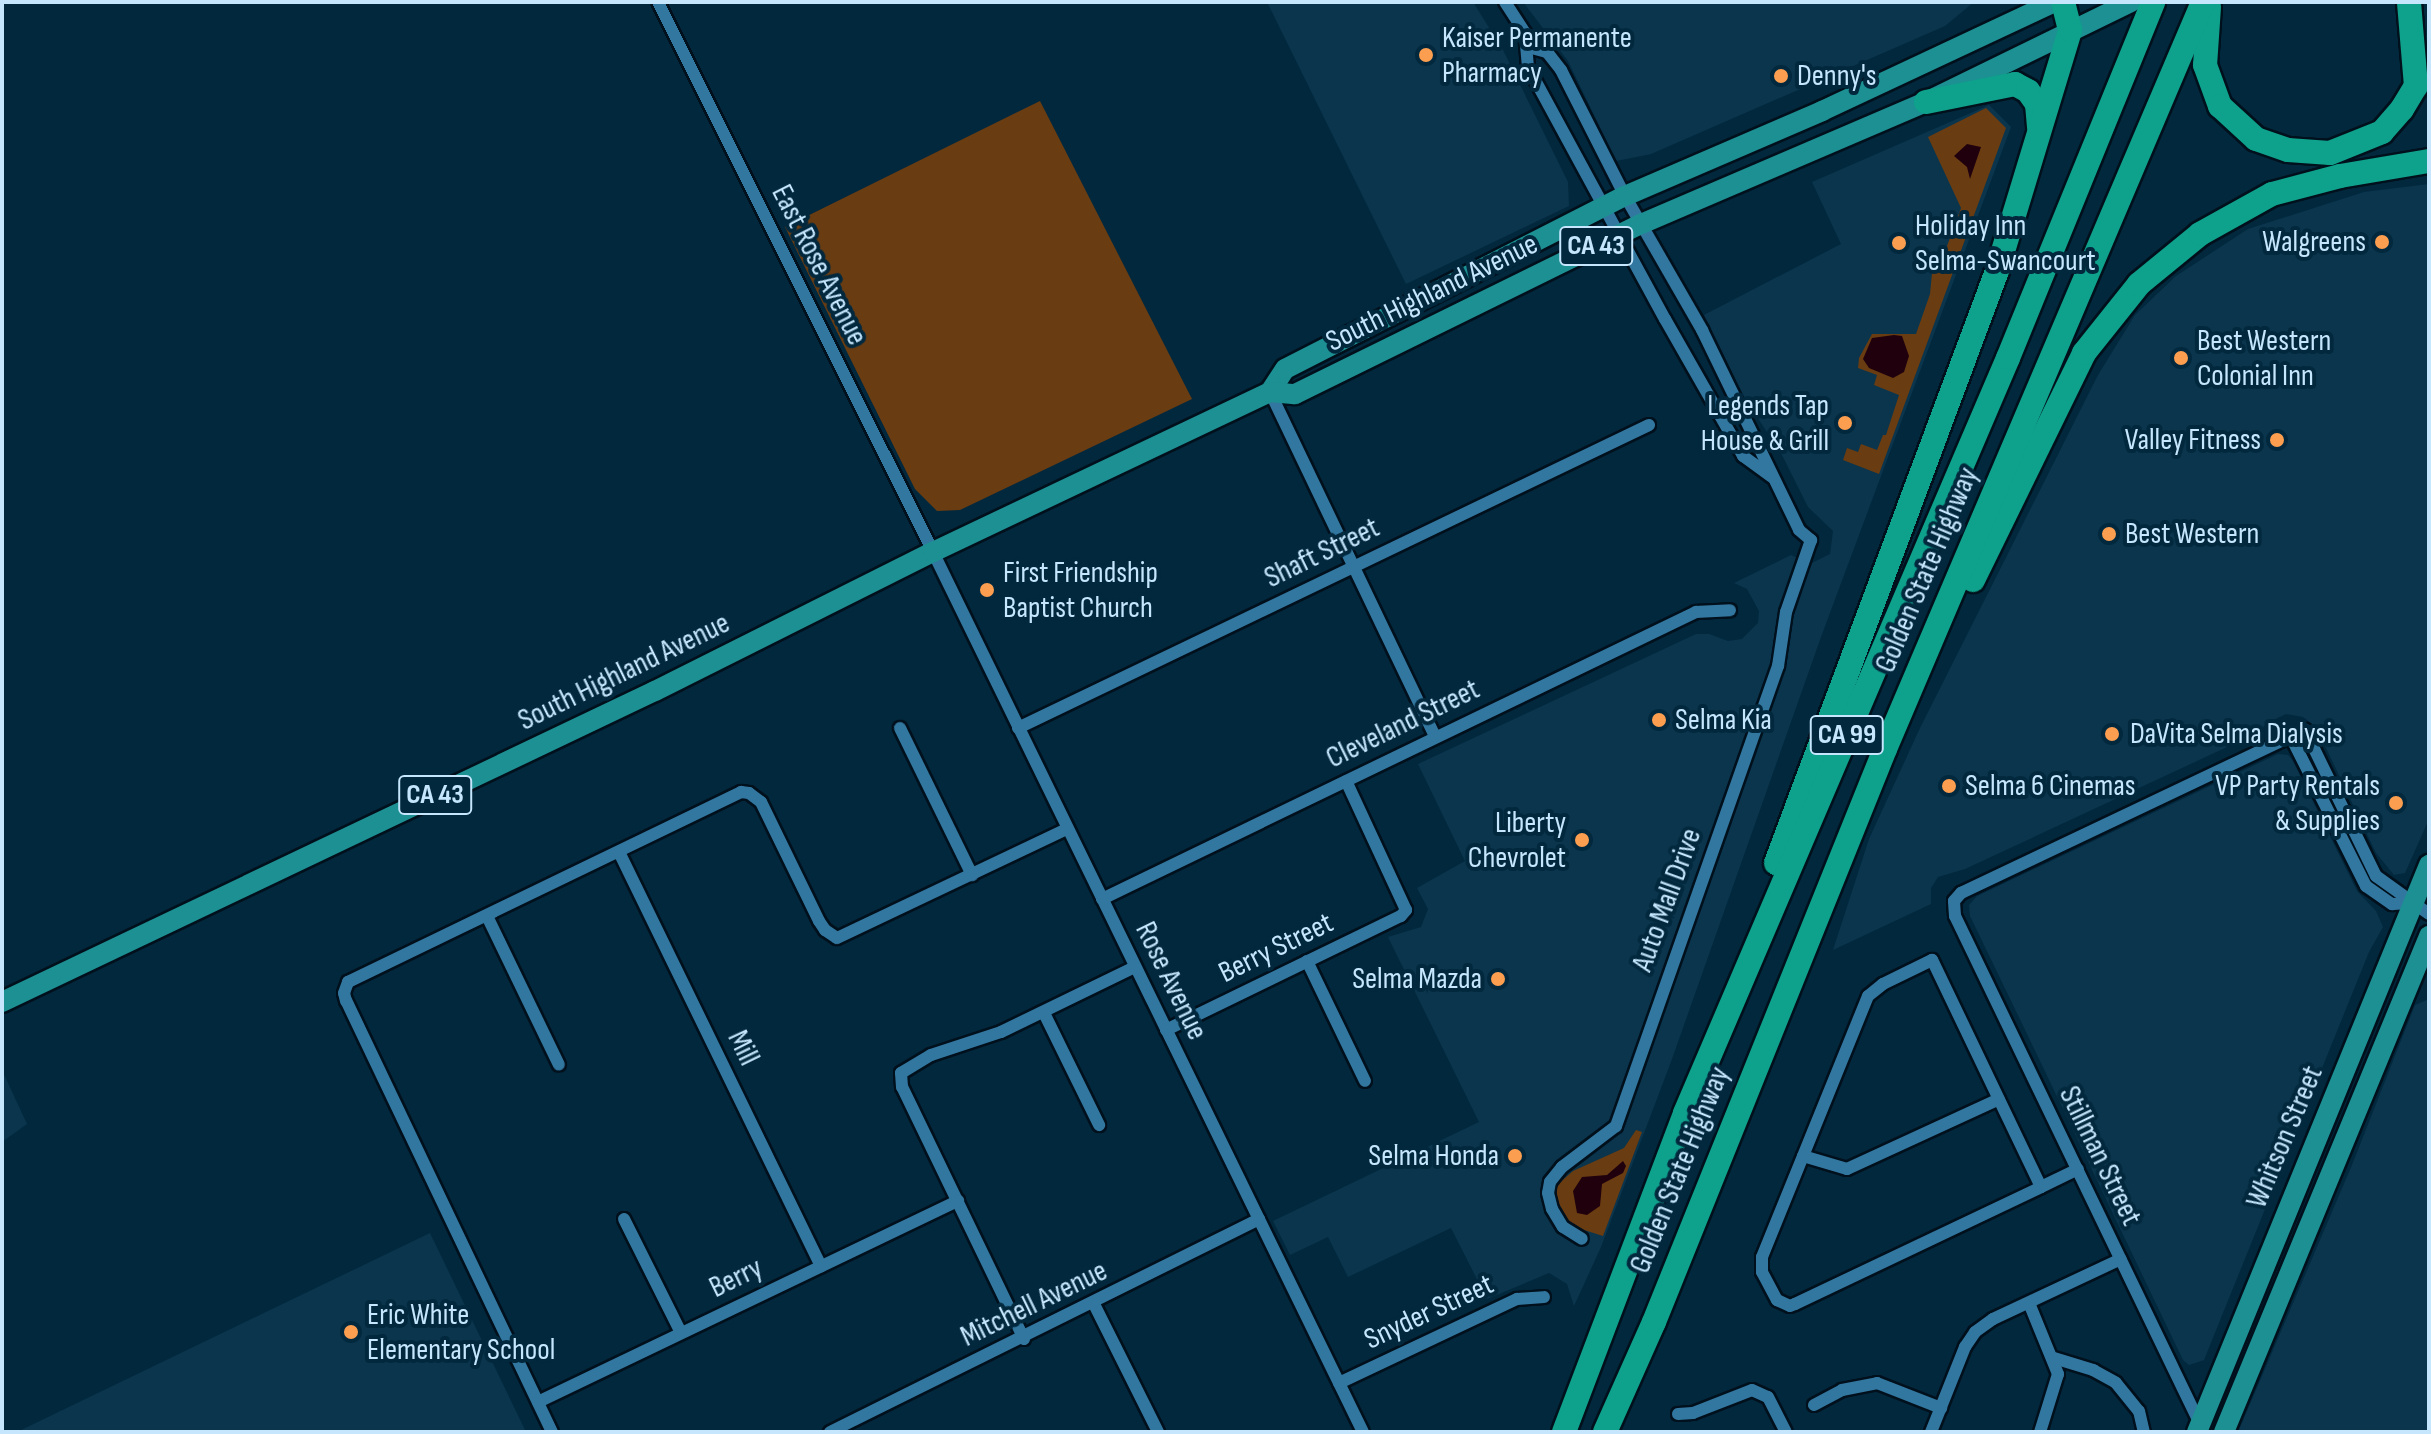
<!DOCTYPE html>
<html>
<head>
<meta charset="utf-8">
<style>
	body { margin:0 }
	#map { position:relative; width:2431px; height:1434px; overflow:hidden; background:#02283d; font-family:"Sofia Sans Condensed",sans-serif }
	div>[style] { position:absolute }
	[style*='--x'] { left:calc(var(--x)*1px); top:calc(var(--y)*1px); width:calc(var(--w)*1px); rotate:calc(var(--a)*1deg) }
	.built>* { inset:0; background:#0a354d }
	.green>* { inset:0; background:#6a3c11 }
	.water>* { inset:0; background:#20000d }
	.roads { filter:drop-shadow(2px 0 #00101c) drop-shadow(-2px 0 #00101c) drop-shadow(0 2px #00101c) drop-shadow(0 -2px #00101c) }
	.minor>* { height:12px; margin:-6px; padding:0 6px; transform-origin:6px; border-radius:6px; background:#3277a0 }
	.primary>* { height:20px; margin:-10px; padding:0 10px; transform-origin:10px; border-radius:10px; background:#1c9093 }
	.motorway>* { height:24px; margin:-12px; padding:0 12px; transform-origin:12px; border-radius:12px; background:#0ea18b }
	.dots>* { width:22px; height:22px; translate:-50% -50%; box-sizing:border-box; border:4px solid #02283d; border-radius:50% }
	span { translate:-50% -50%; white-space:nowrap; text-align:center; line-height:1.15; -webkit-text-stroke:8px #02283d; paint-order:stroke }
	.shield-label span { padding:2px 6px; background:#02283d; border:2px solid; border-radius:6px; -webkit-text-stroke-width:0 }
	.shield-label { font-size:28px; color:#c5e6fd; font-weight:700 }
	.poi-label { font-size:30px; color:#c5e6fd }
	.left { translate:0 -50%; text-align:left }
	.right { translate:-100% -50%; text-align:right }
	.street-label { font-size:30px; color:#c5e6fd }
	.frame { position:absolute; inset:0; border:4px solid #c5e6fd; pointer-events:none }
</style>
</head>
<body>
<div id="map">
	<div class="built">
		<div style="clip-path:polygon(1267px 2px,1473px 2px,1503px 50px,1568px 182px,1569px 206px,1406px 284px)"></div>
		<div style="clip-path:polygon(1523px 2px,1974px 2px,1945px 26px,1651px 154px,1616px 161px,1568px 61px)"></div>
		<div style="clip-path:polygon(1989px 105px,2011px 127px,1821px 637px,1672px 1059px,1601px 1247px,1574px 1306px,1567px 1284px,1549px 1273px,1487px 1299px,1451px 1228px,1348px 1277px,1328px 1237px,1290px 1255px,1273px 1221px,1479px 1122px,1388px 937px,1421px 927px,1428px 909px,1417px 888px,1465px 861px,1418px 764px,1696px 634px,1709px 634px,1728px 641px,1742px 639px,1758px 623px,1759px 611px,1747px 589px,1734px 583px,1791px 555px,1810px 564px,1830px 554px,1833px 531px,1808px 507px,1782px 455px,1742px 394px,1704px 315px,1841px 244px,1812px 182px)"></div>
		<div style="clip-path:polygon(2429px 184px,2429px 819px,2405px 873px,2394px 875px,2376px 853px,2316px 727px,2303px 717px,2286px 714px,2269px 722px,2255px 734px,1965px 869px,1938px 877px,1931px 888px,1931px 904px,1833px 950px,1869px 839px,1920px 728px,2098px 375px,2135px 315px,2176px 276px,2248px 229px,2364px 192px)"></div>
		<div style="clip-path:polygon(2278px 754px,2288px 755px,2293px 761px,2357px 891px,2376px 911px,2383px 927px,2369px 952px,2204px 1360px,2189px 1365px,2183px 1360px,2028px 1036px,1970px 916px,1969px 905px,1977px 896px)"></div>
		<div style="clip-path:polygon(2429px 994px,2429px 1432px,2238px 1432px,2352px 1165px,2415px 1005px,2427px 1000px)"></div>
		<div style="clip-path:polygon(2px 1070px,27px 1124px,2px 1142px)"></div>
		<div style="clip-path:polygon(430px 1233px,526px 1432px,17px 1432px)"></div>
	</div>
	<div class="green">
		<div style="clip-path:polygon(1040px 101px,1192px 399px,960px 510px,937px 511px,915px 489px,785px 227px)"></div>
		<div style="clip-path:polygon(1986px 108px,2006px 128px,1879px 474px,1843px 460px,1847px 448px,1858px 452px,1861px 444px,1877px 450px,1883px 435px,1886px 435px,1899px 395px,1874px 385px,1877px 375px,1858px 368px,1859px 358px,1872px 334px,1916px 334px,1930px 294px,1932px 273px,1948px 255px,1947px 246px,1961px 208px,1928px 137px)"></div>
		<div style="clip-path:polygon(1636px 1130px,1642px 1132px,1603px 1236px,1565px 1224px,1552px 1198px,1558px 1184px,1573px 1171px,1624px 1148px)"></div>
	</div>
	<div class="water">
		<div style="clip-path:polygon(1967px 144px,1981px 147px,1970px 179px,1967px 167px,1954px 156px)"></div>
		<div style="clip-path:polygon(1894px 335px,1902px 336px,1909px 356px,1904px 372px,1893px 378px,1869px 368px,1863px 359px,1872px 338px)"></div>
		<div style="clip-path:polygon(1623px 1161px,1626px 1166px,1623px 1173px,1602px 1184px,1600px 1206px,1587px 1215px,1577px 1213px,1573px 1191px,1582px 1177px,1607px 1175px)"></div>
	</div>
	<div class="roads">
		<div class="minor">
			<div style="--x:658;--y:2;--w:615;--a:63.43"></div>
			<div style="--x:933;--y:552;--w:979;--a:63.96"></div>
			<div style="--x:1505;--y:2;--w:37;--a:57"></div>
			<div style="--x:1525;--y:33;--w:34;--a:85"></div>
			<div style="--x:1528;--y:67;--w:287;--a:61.5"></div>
			<div style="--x:1665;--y:319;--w:158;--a:60.3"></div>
			<div style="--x:1743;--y:456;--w:36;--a:36"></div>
			<div style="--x:1528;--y:47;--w:20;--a:15"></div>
			<div style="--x:1547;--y:52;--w:23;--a:52"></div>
			<div style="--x:1561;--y:70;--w:141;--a:63.1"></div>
			<div style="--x:1625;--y:196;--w:155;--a:60.1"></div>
			<div style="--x:1702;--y:330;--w:222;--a:64.1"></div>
			<div style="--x:1799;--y:530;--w:16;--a:40"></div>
			<div style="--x:1811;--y:540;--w:76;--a:109.1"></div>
			<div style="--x:1786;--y:612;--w:55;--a:98.4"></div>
			<div style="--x:1778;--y:666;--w:488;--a:109.4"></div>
			<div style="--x:1616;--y:1126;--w:68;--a:142.8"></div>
			<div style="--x:1562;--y:1167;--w:19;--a:129"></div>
			<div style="--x:1550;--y:1182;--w:11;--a:100"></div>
			<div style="--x:1548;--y:1193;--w:16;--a:76"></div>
			<div style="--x:1552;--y:1209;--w:21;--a:59"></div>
			<div style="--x:1563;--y:1227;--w:22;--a:32"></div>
			<div style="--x:1270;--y:392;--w:382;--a:64.4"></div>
			<div style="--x:900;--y:728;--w:164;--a:63.9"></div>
			<div style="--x:1018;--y:728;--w:700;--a:-25.65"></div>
			<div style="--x:2291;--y:737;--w:167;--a:63.3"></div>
			<div style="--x:2366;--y:886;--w:32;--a:35"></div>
			<div style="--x:2392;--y:904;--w:21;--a:-3"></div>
			<div style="--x:619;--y:852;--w:461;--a:64"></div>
			<div style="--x:1102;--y:899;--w:660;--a:-25.79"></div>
			<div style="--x:1696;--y:612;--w:34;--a:-3"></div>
			<div style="--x:487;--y:916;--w:165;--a:64.2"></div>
			<div style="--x:1307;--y:961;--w:133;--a:64.2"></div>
			<div style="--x:1044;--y:1013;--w:125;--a:63.8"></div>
			<div style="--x:1166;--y:1030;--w:261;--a:-25.9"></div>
			<div style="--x:1401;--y:916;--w:8;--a:-50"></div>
			<div style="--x:1406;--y:910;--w:142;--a:-114.9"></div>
			<div style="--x:1803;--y:1156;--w:46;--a:16.5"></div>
			<div style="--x:1847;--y:1169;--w:167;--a:-24.7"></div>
			<div style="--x:2041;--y:1187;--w:252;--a:-115.6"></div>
			<div style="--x:1932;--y:960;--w:55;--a:153.9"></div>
			<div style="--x:1883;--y:984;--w:19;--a:141"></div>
			<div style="--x:1868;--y:996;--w:282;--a:112.1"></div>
			<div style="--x:1762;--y:1257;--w:15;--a:90"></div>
			<div style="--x:1762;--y:1272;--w:32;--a:62"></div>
			<div style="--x:1777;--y:1300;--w:14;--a:25"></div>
			<div style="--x:1790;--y:1306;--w:5;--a:-22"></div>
			<div style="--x:1795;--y:1304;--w:272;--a:-25.4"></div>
			<div style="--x:2041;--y:1187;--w:41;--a:-25.9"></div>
			<div style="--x:624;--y:1219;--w:127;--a:63.4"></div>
			<div style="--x:2029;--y:1303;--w:77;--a:67.8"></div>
			<div style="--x:2058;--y:1374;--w:61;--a:107.2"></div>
			<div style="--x:1094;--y:1304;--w:143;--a:63.4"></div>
			<div style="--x:1024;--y:1339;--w:280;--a:-115.8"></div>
			<div style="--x:902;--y:1087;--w:14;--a:-94"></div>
			<div style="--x:901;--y:1073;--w:35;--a:-31"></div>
			<div style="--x:931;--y:1055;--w:74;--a:-18.2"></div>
			<div style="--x:1001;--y:1032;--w:149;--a:-25.9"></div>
			<div style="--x:2054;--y:1358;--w:41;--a:17.1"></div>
			<div style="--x:2093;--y:1370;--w:26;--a:29"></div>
			<div style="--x:2116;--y:1383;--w:36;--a:51"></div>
			<div style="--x:2139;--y:1411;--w:22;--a:77"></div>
			<div style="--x:1339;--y:1383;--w:197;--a:-25.3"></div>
			<div style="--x:1517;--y:1299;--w:27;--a:-4"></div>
			<div style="--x:538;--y:1402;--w:466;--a:-25.6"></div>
			<div style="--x:1814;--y:1405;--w:32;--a:-28"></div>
			<div style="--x:1842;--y:1390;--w:36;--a:-11"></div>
			<div style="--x:1877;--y:1383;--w:69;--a:21.3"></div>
			<div style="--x:1678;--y:1414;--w:15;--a:-4"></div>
			<div style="--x:1693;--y:1413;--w:63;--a:-21.3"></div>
			<div style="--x:1752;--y:1390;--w:17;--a:24"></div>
			<div style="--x:1768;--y:1397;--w:39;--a:63"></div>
			<div style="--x:2201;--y:1426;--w:566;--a:-115.75"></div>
			<div style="--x:1955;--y:916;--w:15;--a:-94"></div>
			<div style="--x:1954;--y:901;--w:11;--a:-49"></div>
			<div style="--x:1961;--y:893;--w:381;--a:-25.4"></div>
			<div style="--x:2305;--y:730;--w:162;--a:64.1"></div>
			<div style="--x:2376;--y:876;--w:65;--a:35.6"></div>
			<div style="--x:552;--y:1432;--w:478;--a:-115.5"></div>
			<div style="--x:346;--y:1001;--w:8;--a:-104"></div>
			<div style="--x:344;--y:993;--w:12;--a:-70"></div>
			<div style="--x:348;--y:982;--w:437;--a:-25.8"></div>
			<div style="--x:741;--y:792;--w:8;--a:7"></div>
			<div style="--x:749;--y:793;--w:15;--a:37"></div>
			<div style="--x:761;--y:802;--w:132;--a:64"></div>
			<div style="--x:819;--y:921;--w:11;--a:56"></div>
			<div style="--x:825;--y:930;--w:14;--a:34"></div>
			<div style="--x:837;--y:938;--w:255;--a:-25.4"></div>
			<div style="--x:830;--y:1432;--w:479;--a:-26.4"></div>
			<div style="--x:1931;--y:1432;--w:92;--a:-68.2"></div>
			<div style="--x:1965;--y:1347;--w:18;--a:-56"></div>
			<div style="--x:1975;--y:1332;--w:22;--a:-36"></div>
			<div style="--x:1993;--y:1319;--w:141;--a:-25.1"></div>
		</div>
		<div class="primary">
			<div style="--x:1270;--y:392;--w:27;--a:-57"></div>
			<div style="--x:1285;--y:369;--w:381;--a:-27"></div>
			<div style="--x:1625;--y:196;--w:215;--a:-23.3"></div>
			<div style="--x:1822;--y:111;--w:257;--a:-25.1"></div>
			<div style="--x:2;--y:1002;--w:723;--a:-25.47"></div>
			<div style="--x:655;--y:691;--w:311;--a:-26.6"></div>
			<div style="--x:933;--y:552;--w:373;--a:-25.4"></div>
			<div style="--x:1270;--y:392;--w:25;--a:5"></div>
			<div style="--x:1295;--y:394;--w:386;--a:-26.2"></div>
			<div style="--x:1641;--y:224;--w:310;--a:-23.2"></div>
			<div style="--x:1926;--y:102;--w:228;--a:-26"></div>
			<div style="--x:2197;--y:1432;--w:613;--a:-67.75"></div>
			<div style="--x:2224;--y:1432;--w:537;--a:-67.54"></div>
		</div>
		<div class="motorway">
			<div style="--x:2209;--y:7;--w:58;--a:93.9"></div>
			<div style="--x:2205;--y:65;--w:44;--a:69.9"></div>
			<div style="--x:2220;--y:106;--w:49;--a:42.5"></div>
			<div style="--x:2256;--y:139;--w:34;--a:19"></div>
			<div style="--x:2288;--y:150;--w:42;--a:4.1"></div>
			<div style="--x:2330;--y:153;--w:56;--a:-22"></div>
			<div style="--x:2382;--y:132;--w:30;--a:-49"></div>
			<div style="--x:2402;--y:109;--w:27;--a:-59"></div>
			<div style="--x:2416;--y:86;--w:84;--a:-94.8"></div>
			<div style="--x:1926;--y:102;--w:91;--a:-11.4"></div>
			<div style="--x:2015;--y:84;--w:15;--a:28"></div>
			<div style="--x:2028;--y:91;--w:16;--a:55"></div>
			<div style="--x:2037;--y:104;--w:23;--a:85"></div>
			<div style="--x:1973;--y:580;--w:253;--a:-63.9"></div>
			<div style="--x:2084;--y:353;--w:88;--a:-51.4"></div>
			<div style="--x:2139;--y:284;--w:79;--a:-39.3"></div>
			<div style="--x:2200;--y:234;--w:82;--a:-29.1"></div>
			<div style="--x:2272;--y:194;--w:70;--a:-14.8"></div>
			<div style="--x:2340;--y:176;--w:90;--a:-9.6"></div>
			<div style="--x:1776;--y:863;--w:632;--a:-69.53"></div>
			<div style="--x:1997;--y:271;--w:252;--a:-73.1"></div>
			<div style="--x:2070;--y:30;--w:29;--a:-104"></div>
			<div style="--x:1564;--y:1432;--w:341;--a:-69.2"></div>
			<div style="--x:1685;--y:1113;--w:821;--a:-66.84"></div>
			<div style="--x:2008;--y:358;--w:384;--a:-67.8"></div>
			<div style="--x:1605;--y:1432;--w:120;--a:-66"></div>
			<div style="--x:1654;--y:1322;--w:618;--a:-68.04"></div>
			<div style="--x:1885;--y:749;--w:812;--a:-66.94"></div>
		</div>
	</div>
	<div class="dots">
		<div style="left:1426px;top:55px;background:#fb9e50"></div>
		<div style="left:1781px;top:76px;background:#fb9e50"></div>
		<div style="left:2382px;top:242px;background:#fb9e50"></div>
		<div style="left:1899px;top:243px;background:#fb9e50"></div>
		<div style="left:2181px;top:358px;background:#fb9e50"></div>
		<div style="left:1845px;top:423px;background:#fb9e50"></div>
		<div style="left:2277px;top:440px;background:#fb9e50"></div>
		<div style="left:2109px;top:534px;background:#fb9e50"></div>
		<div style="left:987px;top:590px;background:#fb9e50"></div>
		<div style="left:1659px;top:720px;background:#fb9e50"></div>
		<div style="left:2112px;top:734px;background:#fb9e50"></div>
		<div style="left:1949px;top:786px;background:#fb9e50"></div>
		<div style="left:2396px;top:803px;background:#fb9e50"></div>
		<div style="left:1582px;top:840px;background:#fb9e50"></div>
		<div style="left:1498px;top:979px;background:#fb9e50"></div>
		<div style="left:1515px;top:1156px;background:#fb9e50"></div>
		<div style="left:351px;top:1332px;background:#fb9e50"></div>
	</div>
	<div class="shield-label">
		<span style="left:1596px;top:246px">CA 43</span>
		<span style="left:1847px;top:735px">CA 99</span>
		<span style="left:435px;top:795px">CA 43</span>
	</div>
	<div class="poi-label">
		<span class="left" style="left:1442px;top:55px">Kaiser Permanente<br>Pharmacy</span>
		<span class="left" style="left:1797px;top:76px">Denny's</span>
		<span class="left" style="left:1915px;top:243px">Holiday Inn<br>Selma-Swancourt</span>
		<span class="right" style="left:2366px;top:242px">Walgreens</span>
		<span class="left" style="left:2197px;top:358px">Best Western<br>Colonial Inn</span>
		<span class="right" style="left:1829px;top:423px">Legends Tap<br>House &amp; Grill</span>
		<span class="right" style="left:2261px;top:440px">Valley Fitness</span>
		<span class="left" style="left:2125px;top:534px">Best Western</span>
		<span class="left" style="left:1003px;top:590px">First Friendship<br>Baptist Church</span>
		<span class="left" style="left:1675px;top:720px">Selma Kia</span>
		<span class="left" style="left:2130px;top:734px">DaVita Selma Dialysis</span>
		<span class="left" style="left:1965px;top:786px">Selma 6 Cinemas</span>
		<span class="right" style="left:2380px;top:803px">VP Party Rentals<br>&amp; Supplies</span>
		<span class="right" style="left:1566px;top:840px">Liberty<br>Chevrolet</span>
		<span class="right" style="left:1482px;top:979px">Selma Mazda</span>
		<span class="right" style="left:1499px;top:1156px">Selma Honda</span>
		<span class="left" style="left:367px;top:1332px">Eric White<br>Elementary School</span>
	</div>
	<div class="street-label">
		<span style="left:819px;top:265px;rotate:63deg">East Rose Avenue</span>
		<span style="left:1432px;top:293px;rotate:-26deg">South Highland Avenue</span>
		<span style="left:1322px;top:553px;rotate:-26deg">Shaft Street</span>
		<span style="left:1927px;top:570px;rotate:-67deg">Golden State Highway</span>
		<span style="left:624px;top:672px;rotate:-26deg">South Highland Avenue</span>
		<span style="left:1403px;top:724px;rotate:-26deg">Cleveland Street</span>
		<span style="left:1667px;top:900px;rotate:-70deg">Auto Mall Drive</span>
		<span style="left:1276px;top:948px;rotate:-26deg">Berry Street</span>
		<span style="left:1171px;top:981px;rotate:64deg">Rose Avenue</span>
		<span style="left:743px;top:1048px;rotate:64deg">Mill</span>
		<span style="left:2285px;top:1137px;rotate:-67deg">Whitson Street</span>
		<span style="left:2100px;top:1156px;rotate:64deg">Stillman Street</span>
		<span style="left:1680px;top:1170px;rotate:-68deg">Golden State Highway</span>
		<span style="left:736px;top:1278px;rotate:-26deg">Berry</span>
		<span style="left:1034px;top:1304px;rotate:-26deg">Mitchell Avenue</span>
		<span style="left:1429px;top:1312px;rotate:-25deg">Snyder Street</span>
	</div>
	<div class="frame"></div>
</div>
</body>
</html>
